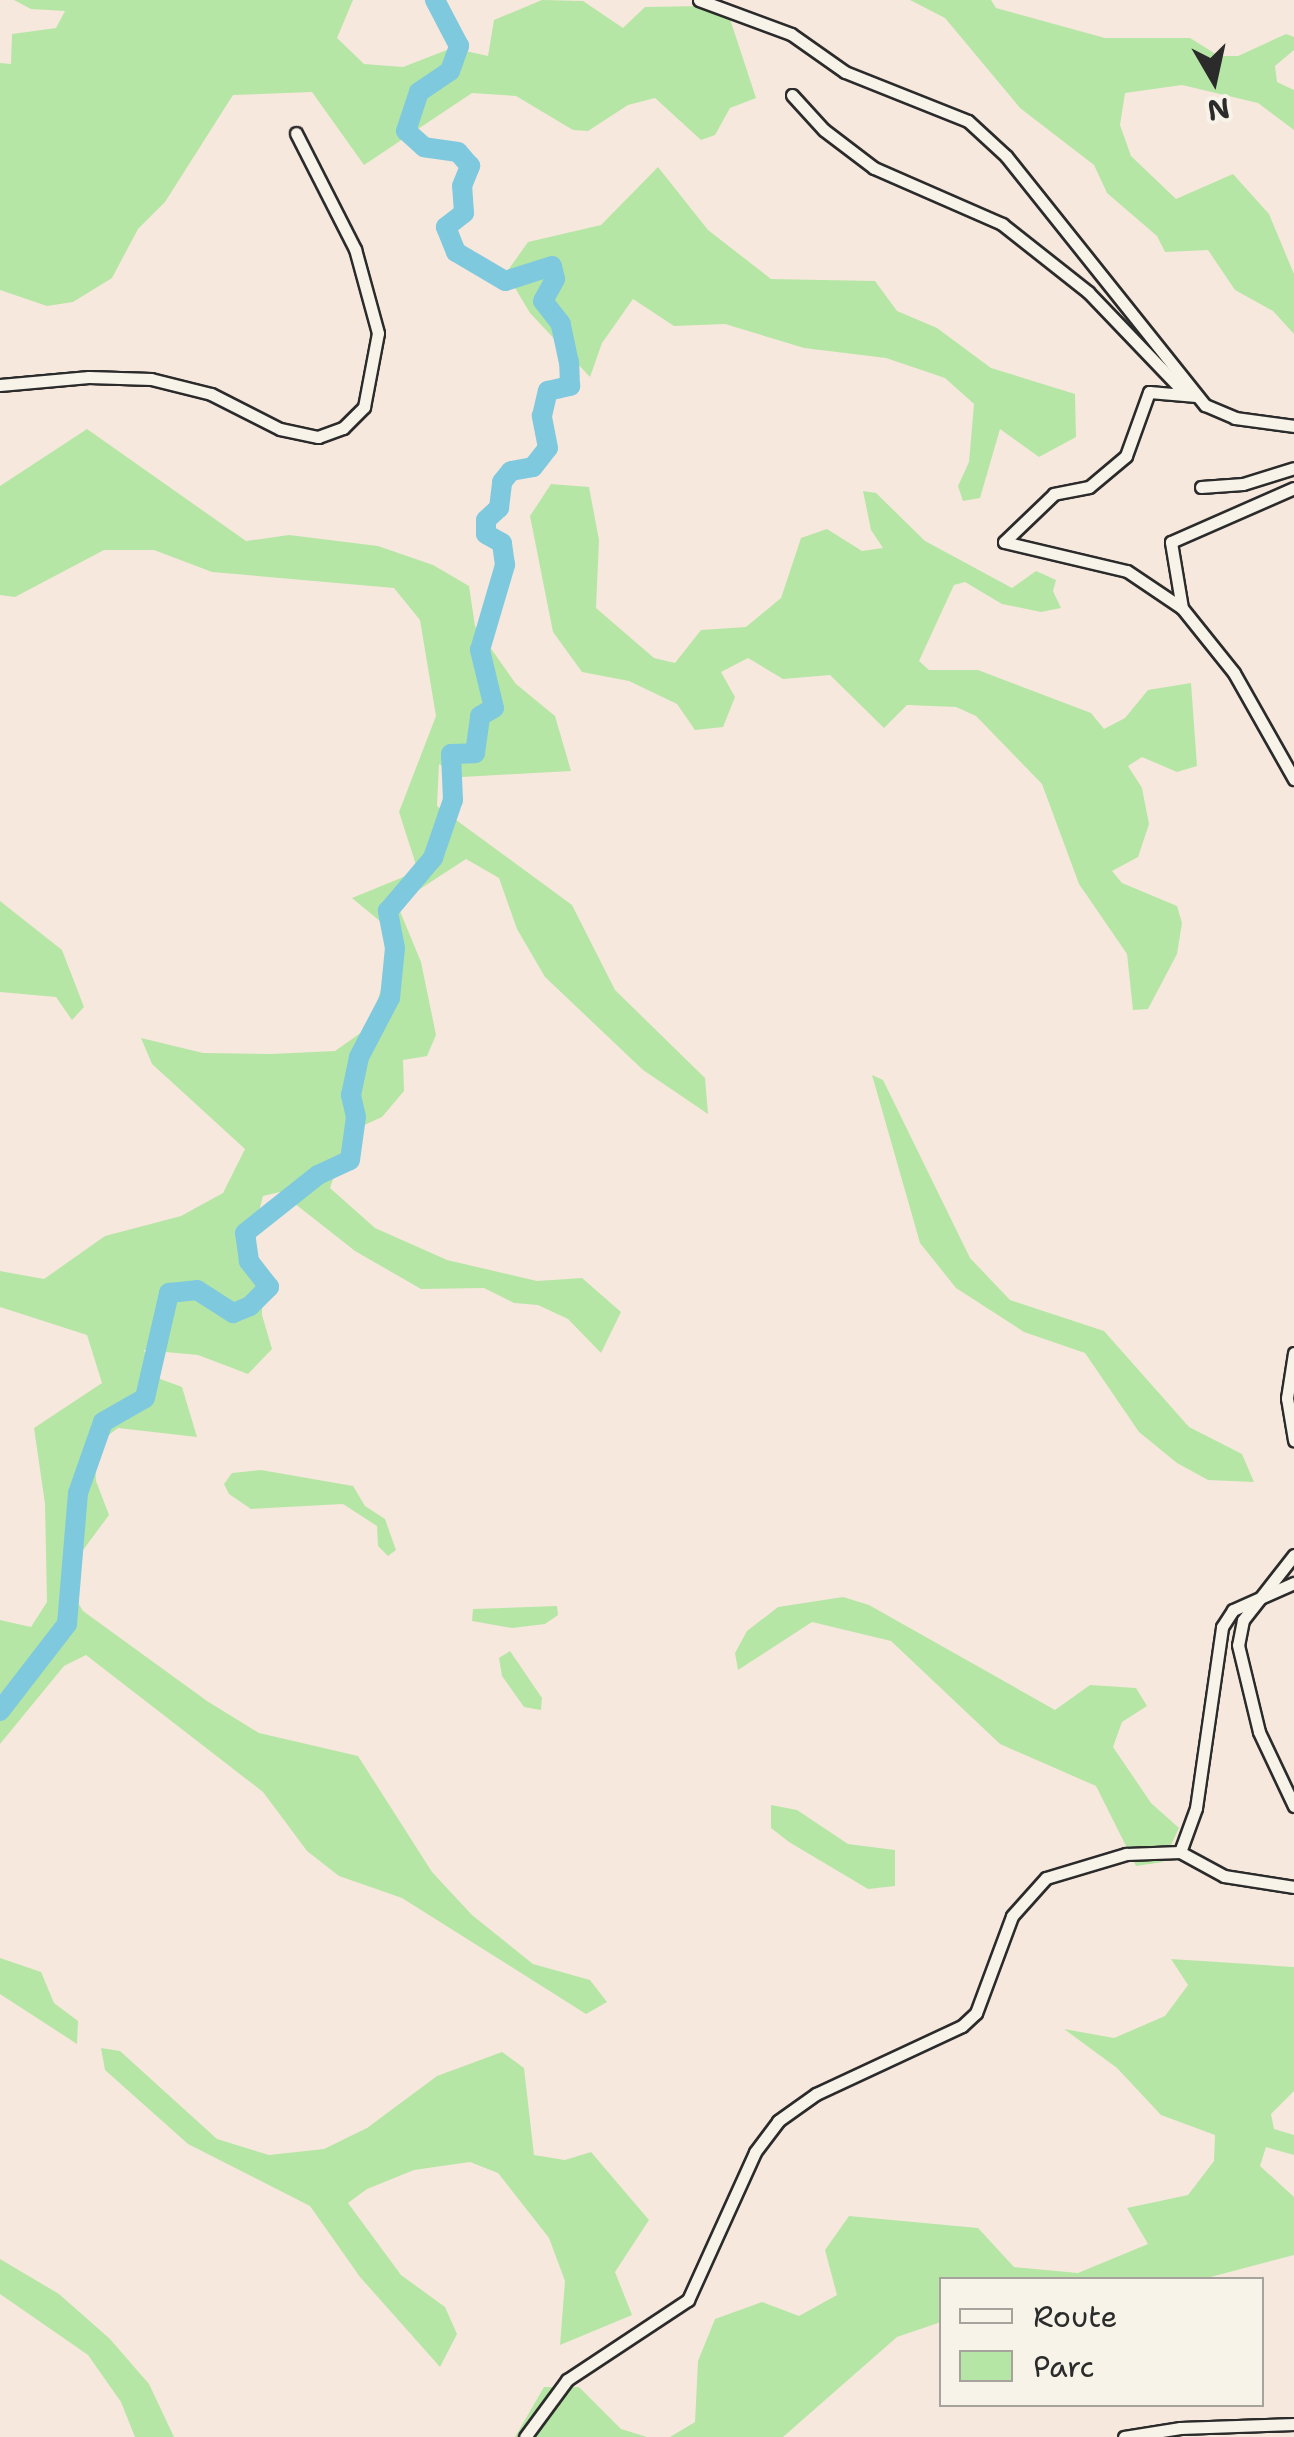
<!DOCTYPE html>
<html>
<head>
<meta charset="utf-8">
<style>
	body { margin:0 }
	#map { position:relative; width:1294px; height:2437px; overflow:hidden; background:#f7e8de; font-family:"Shantell Sans",sans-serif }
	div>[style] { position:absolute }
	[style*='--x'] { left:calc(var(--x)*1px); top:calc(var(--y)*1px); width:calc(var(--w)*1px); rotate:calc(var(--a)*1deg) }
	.green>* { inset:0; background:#b6e6a5 }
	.river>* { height:20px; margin:-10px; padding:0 10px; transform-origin:10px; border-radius:10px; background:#7fc9df }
	.roads { filter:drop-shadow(2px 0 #2b2b2b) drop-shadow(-2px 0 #2b2b2b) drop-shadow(0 2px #2b2b2b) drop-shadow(0 -2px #2b2b2b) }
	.minor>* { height:11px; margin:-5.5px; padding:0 5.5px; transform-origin:5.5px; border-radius:5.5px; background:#f7f3e8 }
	span { translate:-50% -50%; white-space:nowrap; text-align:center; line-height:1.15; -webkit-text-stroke:8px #f7f3e8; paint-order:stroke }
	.legend { position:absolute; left:939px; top:2277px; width:325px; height:130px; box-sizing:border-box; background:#f7f3e8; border:2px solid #a5a39c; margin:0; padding:12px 18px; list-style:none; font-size:30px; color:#2b2b2b }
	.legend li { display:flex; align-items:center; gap:20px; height:50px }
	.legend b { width:50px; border:2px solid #a5a39c }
	.north { position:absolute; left:1164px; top:30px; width:100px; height:100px; -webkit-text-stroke:8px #f7f3e8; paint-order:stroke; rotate:171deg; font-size:28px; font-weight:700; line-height:40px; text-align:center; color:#2b2b2b }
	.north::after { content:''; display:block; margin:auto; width:35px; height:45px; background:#2b2b2b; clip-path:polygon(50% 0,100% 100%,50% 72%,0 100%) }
</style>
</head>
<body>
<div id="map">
	<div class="green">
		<div style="clip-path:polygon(14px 0,353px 0,337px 38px,364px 64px,403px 67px,452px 48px,488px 56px,494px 20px,542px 0,583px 1px,623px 28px,645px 7px,703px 6px,730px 19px,756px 98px,730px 108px,715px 135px,701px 140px,655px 98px,628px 105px,588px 131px,573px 130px,516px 96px,472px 93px,364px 165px,312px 92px,233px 95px,165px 202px,138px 229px,112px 278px,73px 302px,47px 306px,0 290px,0 63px,11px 64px,12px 34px,56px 28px,65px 11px,31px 9px)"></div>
		<div style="clip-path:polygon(910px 0,991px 0,996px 8px,1105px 38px,1190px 38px,1219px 56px,1238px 56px,1286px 34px,1294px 37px,1294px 50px,1275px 66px,1277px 82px,1294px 90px,1294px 130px,1258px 103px,1182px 85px,1125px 93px,1120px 125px,1131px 156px,1176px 199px,1233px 174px,1269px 214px,1294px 274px,1294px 334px,1273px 311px,1235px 290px,1208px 250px,1165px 252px,1157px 236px,1107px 193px,1094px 165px,1020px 108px,945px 18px)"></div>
		<div style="clip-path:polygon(658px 167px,708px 230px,771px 279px,875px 281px,897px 311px,937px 328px,991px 368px,1075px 394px,1076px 437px,1039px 457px,1000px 429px,980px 498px,963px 501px,958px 486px,969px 462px,974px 404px,945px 378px,886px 358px,804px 348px,725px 324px,674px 326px,633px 299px,602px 343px,590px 377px,530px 313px,506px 273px,528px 242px,601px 225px)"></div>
		<div style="clip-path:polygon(87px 429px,246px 541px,289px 535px,378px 546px,433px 565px,469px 586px,475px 626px,516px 684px,555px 716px,571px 771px,462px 777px,439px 764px,437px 806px,572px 905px,615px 990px,705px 1078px,708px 1114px,643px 1070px,545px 977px,517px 929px,499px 878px,466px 859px,397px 904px,421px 962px,436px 1035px,427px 1056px,403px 1060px,404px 1091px,382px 1117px,349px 1132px,330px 1188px,375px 1228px,447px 1260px,537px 1281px,582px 1278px,621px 1312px,601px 1353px,568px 1319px,538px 1305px,514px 1303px,484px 1288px,421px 1289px,355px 1251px,280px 1192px,263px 1196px,250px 1247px,263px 1271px,262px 1315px,272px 1349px,248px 1374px,198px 1355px,144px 1350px,152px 1376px,182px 1387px,197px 1437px,118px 1428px,94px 1446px,96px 1481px,109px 1515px,72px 1565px,70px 1590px,83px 1611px,207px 1701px,259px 1733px,358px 1756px,432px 1872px,472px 1915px,533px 1964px,590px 1980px,607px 2002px,586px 2014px,402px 1898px,339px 1876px,307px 1851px,263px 1792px,86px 1655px,64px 1666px,0 1744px,0 1620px,31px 1627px,47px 1602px,45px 1504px,34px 1428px,102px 1383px,87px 1335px,0 1307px,0 1271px,44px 1279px,105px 1236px,181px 1216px,223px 1193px,245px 1149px,152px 1064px,141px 1038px,203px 1053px,271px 1054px,335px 1051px,369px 1027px,388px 968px,387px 927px,352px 898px,418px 871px,399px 812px,436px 716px,420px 620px,394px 588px,212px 572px,154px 550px,104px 550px,15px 597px,0 595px,0 486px)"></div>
		<div style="clip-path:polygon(551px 484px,589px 487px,599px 540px,596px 608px,654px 658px,675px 663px,701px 630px,746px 627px,781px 598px,801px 538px,827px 529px,862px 551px,883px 548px,871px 530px,863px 491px,876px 493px,925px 541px,1012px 588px,1036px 571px,1056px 580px,1053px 591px,1061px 608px,1041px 612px,1002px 604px,965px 582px,954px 585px,919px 661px,929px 670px,978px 670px,1091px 713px,1104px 729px,1125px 718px,1148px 690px,1191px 683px,1197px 766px,1177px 772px,1142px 757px,1128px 766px,1142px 788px,1149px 824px,1138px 857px,1112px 871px,1122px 883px,1177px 906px,1182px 923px,1177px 954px,1148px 1009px,1133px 1010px,1127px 954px,1079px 884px,1042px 784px,976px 716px,956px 707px,907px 705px,884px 728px,830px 675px,783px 679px,748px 658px,721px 672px,735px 697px,723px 727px,695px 730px,677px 704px,629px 681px,582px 672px,553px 632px,530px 516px)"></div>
		<div style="clip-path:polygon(0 901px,62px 950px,84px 1007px,72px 1020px,56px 997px,0 992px)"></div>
		<div style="clip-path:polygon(872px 1075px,883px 1080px,970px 1258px,1010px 1300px,1104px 1331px,1189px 1427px,1242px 1454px,1254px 1482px,1208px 1480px,1177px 1463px,1139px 1432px,1085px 1353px,1024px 1332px,956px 1288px,920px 1243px)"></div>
		<div style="clip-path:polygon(261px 1470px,353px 1486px,365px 1506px,385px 1519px,396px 1550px,388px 1556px,378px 1546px,377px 1526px,343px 1504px,251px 1509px,229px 1494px,224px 1484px,232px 1473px)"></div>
		<div style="clip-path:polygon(843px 1597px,869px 1605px,1055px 1710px,1090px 1685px,1136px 1688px,1147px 1706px,1122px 1722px,1113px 1747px,1151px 1803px,1179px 1828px,1163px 1862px,1136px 1866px,1096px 1786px,1000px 1744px,891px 1641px,812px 1622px,738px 1670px,735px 1653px,747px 1631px,778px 1607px)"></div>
		<div style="clip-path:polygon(557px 1606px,558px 1615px,545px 1624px,512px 1628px,472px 1621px,473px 1609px)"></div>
		<div style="clip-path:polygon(510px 1651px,542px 1698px,541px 1710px,524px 1707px,502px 1676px,499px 1658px)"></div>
		<div style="clip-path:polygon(771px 1805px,797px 1810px,848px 1844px,895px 1850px,895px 1886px,868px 1889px,789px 1842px,771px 1828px)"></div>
		<div style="clip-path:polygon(0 1958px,41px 1972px,54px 2003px,78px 2021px,77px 2044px,0 1994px)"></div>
		<div style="clip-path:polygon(1171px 1959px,1294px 1967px,1294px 2091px,1271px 2114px,1274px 2129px,1294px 2135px,1294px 2155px,1266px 2147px,1260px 2166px,1294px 2197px,1294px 2255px,1203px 2279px,942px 2280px,941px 2322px,897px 2337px,783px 2437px,670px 2437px,695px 2422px,698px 2361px,715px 2319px,762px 2302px,799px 2316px,837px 2295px,825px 2250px,849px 2216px,978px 2228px,1014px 2267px,1078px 2273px,1148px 2244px,1127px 2208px,1188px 2195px,1214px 2161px,1215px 2135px,1161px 2115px,1117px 2068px,1064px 2029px,1114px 2038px,1165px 2016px,1188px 1985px)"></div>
		<div style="clip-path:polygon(101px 2048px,120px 2051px,217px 2139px,269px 2155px,324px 2149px,367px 2128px,437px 2076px,502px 2052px,524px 2068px,534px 2155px,565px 2160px,591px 2152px,649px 2220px,615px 2272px,632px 2315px,560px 2345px,565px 2281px,549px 2238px,498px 2173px,470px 2162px,414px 2170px,367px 2189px,348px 2203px,401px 2275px,445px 2307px,457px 2334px,440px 2367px,360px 2277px,310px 2206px,188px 2144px,105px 2070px)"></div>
		<div style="clip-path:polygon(0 2259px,59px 2294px,110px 2339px,149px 2384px,174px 2437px,135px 2437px,121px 2402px,88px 2355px,0 2294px)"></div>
		<div style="clip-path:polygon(544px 2387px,579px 2387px,621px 2429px,647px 2437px,515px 2437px)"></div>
	</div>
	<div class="river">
		<div style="--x:0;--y:1711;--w:110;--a:-52.4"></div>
		<div style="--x:67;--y:1624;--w:131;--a:-85.2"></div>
		<div style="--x:78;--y:1493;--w:75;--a:-70.6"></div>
		<div style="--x:103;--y:1422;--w:48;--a:-29.7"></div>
		<div style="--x:145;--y:1398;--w:108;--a:-77.1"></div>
		<div style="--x:169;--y:1293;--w:28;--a:-6"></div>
		<div style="--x:197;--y:1290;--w:43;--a:32.6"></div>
		<div style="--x:233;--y:1313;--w:18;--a:-22"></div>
		<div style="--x:250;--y:1306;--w:27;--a:-45"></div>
		<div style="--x:269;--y:1287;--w:33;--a:-128"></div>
		<div style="--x:249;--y:1261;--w:28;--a:-98"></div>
		<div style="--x:245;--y:1233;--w:93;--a:-38.5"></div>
		<div style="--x:318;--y:1175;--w:35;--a:-25"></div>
		<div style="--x:350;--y:1160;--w:43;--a:-82.1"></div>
		<div style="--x:356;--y:1117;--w:23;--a:-103"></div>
		<div style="--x:351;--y:1095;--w:39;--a:-78"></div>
		<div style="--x:359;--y:1057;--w:67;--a:-62.3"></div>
		<div style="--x:390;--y:998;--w:50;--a:-84.3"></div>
		<div style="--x:395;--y:948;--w:38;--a:-101"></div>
		<div style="--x:388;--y:911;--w:70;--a:-49.7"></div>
		<div style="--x:433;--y:858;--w:61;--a:-71"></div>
		<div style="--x:453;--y:800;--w:46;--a:-92.5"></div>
		<div style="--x:451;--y:754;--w:24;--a:-2"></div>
		<div style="--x:475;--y:753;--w:37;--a:-82"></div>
		<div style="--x:480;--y:716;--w:16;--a:-30"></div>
		<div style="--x:494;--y:708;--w:60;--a:-103.6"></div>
		<div style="--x:480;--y:650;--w:89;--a:-73.6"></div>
		<div style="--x:505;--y:565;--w:22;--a:-98"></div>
		<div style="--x:502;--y:543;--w:18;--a:-151"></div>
		<div style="--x:486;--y:534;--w:14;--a:-90"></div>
		<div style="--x:486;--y:520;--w:18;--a:-43"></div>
		<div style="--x:499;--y:508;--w:26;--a:-83"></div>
		<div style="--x:502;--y:482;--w:14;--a:-51"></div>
		<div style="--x:511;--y:471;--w:22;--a:-10"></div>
		<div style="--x:533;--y:467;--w:24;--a:-52"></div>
		<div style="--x:548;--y:448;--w:33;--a:-101"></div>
		<div style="--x:542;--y:416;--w:26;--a:-77"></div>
		<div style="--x:548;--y:391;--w:23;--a:-13"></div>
		<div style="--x:570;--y:386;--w:23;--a:-92"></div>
		<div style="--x:569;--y:363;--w:40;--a:-102"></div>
		<div style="--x:561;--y:324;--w:29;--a:-128"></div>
		<div style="--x:543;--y:301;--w:25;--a:-61"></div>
		<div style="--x:555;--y:279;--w:13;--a:-103"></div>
		<div style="--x:552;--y:266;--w:49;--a:162.3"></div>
		<div style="--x:505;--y:281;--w:57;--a:-149.4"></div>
		<div style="--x:456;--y:252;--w:27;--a:-112"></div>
		<div style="--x:446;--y:227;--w:23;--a:-38"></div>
		<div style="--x:464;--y:213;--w:27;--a:-94"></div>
		<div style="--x:462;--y:186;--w:22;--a:-68"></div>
		<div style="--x:470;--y:166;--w:18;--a:-131"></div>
		<div style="--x:458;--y:152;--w:34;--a:-172"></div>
		<div style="--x:424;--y:147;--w:24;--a:-138"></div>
		<div style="--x:406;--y:131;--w:41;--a:-71.6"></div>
		<div style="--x:419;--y:92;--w:37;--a:-34"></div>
		<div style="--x:450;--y:71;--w:27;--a:-70"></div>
		<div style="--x:459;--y:46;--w:52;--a:-117.6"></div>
	</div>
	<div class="roads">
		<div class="minor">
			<div style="--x:699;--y:0;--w:98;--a:20.3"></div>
			<div style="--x:791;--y:34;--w:66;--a:35.1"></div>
			<div style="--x:845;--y:72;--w:132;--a:21.7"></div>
			<div style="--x:968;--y:121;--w:52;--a:42.6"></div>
			<div style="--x:1006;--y:156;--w:319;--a:51.4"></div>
			<div style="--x:1205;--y:405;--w:33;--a:23"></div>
			<div style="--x:1235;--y:418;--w:60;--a:7.7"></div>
			<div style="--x:792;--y:95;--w:47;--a:47.6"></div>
			<div style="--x:824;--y:130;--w:63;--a:37.2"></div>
			<div style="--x:874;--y:168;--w:140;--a:23.6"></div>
			<div style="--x:1002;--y:224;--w:110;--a:38.3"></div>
			<div style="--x:1088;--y:292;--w:139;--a:46.2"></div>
			<div style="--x:0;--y:385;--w:89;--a:-5.1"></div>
			<div style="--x:89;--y:377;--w:62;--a:1.8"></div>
			<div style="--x:151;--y:379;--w:62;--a:14"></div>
			<div style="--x:211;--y:394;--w:77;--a:26.9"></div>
			<div style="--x:280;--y:429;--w:39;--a:12"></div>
			<div style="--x:318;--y:437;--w:27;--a:-20"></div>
			<div style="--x:343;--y:428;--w:30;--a:-45"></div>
			<div style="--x:364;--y:407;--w:75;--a:-79.3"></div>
			<div style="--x:378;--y:333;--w:87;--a:-105.3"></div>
			<div style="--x:355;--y:249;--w:130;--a:-117"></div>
			<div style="--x:1196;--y:396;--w:47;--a:-175.1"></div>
			<div style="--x:1149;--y:392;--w:68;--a:109.8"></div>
			<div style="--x:1126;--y:456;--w:48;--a:140"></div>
			<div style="--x:1089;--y:487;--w:36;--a:169"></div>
			<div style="--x:1054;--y:494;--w:69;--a:136.2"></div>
			<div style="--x:1004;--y:542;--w:126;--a:13.3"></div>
			<div style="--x:1127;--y:571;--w:66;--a:33.9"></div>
			<div style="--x:1182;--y:608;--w:83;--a:51.3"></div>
			<div style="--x:1234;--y:673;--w:122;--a:60.5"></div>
			<div style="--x:1201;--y:487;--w:42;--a:-4.1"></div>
			<div style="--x:1243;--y:484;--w:53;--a:-17.4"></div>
			<div style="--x:1182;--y:608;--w:67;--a:-99.5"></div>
			<div style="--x:1171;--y:542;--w:134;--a:-23.7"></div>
			<div style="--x:1294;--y:1353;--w:46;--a:98.8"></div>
			<div style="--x:1287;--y:1398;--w:43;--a:80.5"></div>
			<div style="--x:1294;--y:1555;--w:83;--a:128.1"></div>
			<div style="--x:1243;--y:1620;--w:25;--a:101"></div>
			<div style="--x:1238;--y:1645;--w:89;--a:76.4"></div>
			<div style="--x:1259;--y:1732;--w:82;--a:64.7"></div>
			<div style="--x:1180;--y:1852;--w:47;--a:-70"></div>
			<div style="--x:1196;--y:1808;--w:183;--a:-81.8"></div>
			<div style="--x:1222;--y:1627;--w:20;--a:-57"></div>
			<div style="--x:1233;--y:1610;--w:67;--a:-23.9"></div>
			<div style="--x:525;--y:2437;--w:71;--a:-53.6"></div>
			<div style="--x:567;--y:2380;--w:145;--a:-33.5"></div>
			<div style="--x:688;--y:2300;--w:162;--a:-65.6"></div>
			<div style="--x:755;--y:2152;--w:39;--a:-53"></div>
			<div style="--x:778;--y:2121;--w:47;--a:-35.4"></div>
			<div style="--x:816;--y:2094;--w:161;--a:-25"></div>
			<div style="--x:962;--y:2026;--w:19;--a:-43"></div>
			<div style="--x:976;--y:2013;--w:103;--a:-69.6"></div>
			<div style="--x:1012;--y:1916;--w:51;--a:-48.2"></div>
			<div style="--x:1046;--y:1878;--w:84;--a:-16.7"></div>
			<div style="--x:1126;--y:1854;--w:54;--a:-2.1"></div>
			<div style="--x:1180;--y:1852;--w:50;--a:28.6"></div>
			<div style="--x:1224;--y:1876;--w:71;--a:8.9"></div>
			<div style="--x:1124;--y:2437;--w:57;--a:-9.1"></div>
			<div style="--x:1180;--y:2428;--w:114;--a:-2"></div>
		</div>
	</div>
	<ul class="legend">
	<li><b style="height:12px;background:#f7f3e8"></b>Route</li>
	<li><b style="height:28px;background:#b6e6a5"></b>Parc</li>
	</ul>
	<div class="north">N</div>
</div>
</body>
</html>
